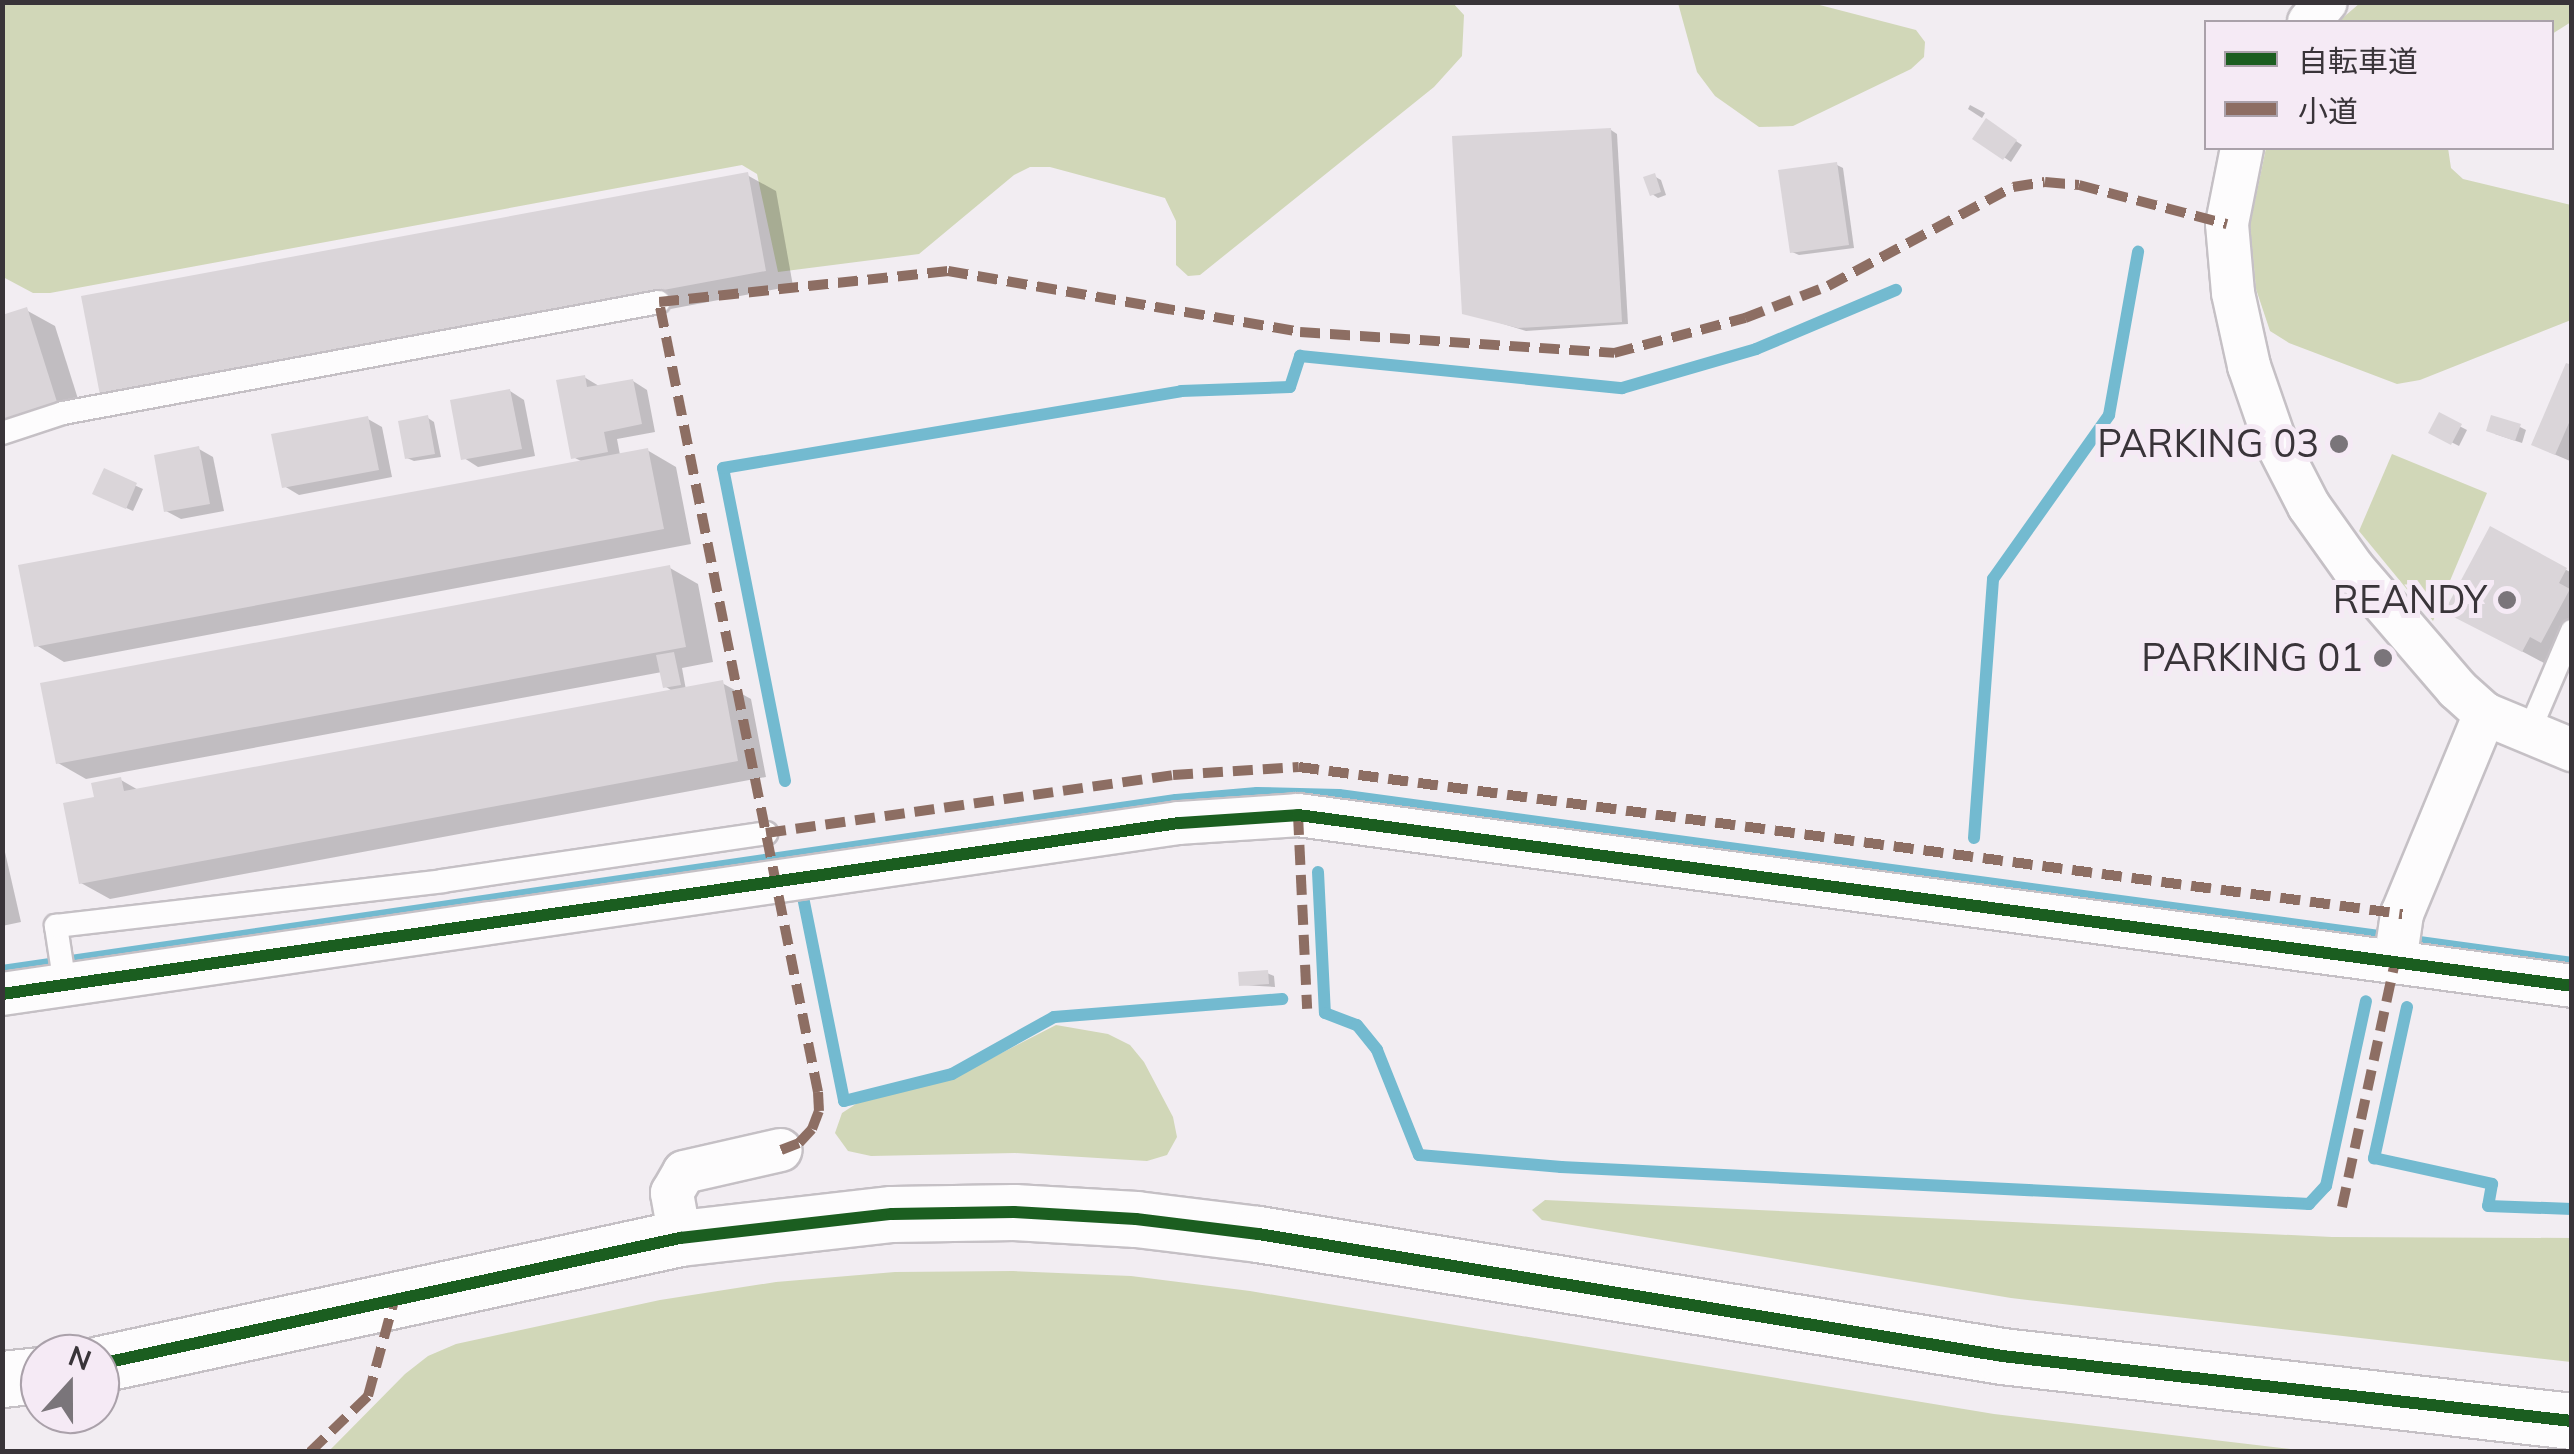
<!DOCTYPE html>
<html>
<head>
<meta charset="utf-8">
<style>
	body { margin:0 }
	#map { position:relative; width:2574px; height:1454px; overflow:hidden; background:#f2edf2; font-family:Mulish,"Noto Sans JP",sans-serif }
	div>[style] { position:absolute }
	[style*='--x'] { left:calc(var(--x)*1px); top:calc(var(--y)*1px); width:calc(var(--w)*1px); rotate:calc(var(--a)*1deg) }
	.green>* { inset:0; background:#d1d7b8 }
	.shadow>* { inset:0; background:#0003 }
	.stream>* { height:12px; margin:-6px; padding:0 6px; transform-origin:6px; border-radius:6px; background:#73bad0 }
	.building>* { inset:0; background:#dad5d9 }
	.roads { filter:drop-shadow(2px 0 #c5c0c5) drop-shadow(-2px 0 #c5c0c5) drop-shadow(0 2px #c5c0c5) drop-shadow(0 -2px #c5c0c5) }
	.lane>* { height:22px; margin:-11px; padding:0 11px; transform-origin:11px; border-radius:11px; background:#fdfcfd }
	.street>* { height:42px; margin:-21px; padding:0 21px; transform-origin:21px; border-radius:21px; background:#fdfcfd }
	.secondary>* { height:55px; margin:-27.5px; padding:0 27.5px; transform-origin:27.5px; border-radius:27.5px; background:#fdfcfd }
	.quiet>* { height:10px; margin-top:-5px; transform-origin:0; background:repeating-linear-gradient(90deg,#8d6e63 0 20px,transparent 0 30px) }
	.cycleway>* { height:12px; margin:-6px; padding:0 6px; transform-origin:6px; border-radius:6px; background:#1b5e20 }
	.dots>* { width:28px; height:28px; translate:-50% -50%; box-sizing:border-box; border:5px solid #f5eaf5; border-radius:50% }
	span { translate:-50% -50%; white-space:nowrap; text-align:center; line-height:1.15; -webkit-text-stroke:10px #f5eaf5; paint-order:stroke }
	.poi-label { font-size:38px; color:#393439 }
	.right { translate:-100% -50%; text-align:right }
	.frame { position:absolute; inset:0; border:5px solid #393439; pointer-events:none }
	.legend { position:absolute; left:2204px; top:20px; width:350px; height:130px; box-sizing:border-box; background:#f5eaf5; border:2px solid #aaa1aa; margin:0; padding:12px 18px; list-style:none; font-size:30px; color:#393439 }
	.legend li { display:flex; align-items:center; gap:20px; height:50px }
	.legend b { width:50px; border:2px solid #aaa1aa }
	.north { position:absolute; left:20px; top:1334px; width:100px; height:100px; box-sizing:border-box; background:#f5eaf5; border:2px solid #aaa1aa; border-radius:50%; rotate:21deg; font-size:28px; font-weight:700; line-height:40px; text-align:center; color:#393439 }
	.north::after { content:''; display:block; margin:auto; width:35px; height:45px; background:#7a757a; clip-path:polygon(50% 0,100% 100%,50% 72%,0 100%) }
</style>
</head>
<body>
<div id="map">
	<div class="green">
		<div style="clip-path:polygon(1452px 2px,1464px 15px,1462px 56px,1434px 87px,1200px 275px,1188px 276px,1176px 265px,1176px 221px,1165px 198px,1050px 167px,1030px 167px,1014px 175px,919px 254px,778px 272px,757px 174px,742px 165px,50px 293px,33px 293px,3px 277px,2px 4px,6px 3px)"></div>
		<div style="clip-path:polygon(1678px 3px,1812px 3px,1916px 30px,1925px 42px,1924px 57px,1911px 69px,1793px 126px,1759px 127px,1715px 96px,1697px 72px)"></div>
		<div style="clip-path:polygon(2360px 3px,2571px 3px,2571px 22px,2552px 34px,2552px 22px,2338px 22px)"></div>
		<div style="clip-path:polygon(2266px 148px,2448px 148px,2451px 168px,2463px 179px,2571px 205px,2571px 320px,2420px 380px,2397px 384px,2289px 343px,2270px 331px,2256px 289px,2250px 225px)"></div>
		<div style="clip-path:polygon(2392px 454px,2487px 493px,2433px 621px,2359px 531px)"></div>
		<div style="clip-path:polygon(1056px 1025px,1108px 1034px,1130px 1045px,1144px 1062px,1173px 1117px,1177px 1137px,1167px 1155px,1147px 1161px,1015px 1153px,871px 1156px,848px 1151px,835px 1133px,842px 1113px,859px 1102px,953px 1078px)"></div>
		<div style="clip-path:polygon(1545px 1200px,2332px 1237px,2571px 1238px,2571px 1362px,2011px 1298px,1542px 1220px,1532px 1210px)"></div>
		<div style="clip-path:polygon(1013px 1271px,1131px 1276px,1250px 1291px,1994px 1414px,2308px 1451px,329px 1451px,405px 1374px,428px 1356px,456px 1344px,660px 1300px,776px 1282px,895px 1272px)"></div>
	</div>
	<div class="shadow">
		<div style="clip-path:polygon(1970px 105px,1985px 113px,1982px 118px,1968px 109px)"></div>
		<div style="clip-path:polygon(1987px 122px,2022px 145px,2011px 162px,1976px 138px)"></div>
		<div style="clip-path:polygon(1611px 130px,1617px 134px,1628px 324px,1526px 331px,1465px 312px)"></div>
		<div style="clip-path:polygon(1837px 165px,1843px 168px,1854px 248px,1799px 255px,1792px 252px)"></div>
		<div style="clip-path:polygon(747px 175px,776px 191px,793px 286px,131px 410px)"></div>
		<div style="clip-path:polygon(1654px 176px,1661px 180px,1666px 195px,1658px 198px,1652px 194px)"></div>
		<div style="clip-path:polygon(26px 310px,55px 326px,84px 418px,2px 444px,2px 317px)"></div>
		<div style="clip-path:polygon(2572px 368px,2572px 459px,2570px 461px,2549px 452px)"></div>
		<div style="clip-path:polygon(584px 377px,599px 386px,633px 381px,647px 390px,655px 432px,617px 439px,620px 455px,647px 450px,676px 467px,691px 544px,64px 662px,36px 645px,583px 462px,573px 457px)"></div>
		<div style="clip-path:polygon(510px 391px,524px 400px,535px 456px,478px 467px,464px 458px)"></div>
		<div style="clip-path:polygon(2440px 416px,2467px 430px,2459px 446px,2431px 432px)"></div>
		<div style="clip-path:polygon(428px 418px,434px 422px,441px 457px,414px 461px,407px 458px)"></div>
		<div style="clip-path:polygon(368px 419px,382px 427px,392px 477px,299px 495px,284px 486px)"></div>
		<div style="clip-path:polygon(2520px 427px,2526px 430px,2522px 443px,2495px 434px)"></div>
		<div style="clip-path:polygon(199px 449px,213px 457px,224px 511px,181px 519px,166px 511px)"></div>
		<div style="clip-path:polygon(105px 472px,143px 489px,133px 511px,102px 497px)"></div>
		<div style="clip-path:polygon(2491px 530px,2572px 573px,2572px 638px,2553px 647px,2544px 663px,2469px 623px)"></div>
		<div style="clip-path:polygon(670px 568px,698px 584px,713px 662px,682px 668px,686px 690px,722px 683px,751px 699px,766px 777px,110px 899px,81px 883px,97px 799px,121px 780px,140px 791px,674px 692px,666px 687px,662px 672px,86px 779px,58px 763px)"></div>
		<div style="clip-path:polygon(2px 839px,21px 922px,2px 926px)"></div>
		<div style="clip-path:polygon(1267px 973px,1274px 976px,1275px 987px,1242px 985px)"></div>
	</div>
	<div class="stream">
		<div style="--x:785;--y:781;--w:319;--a:-101.2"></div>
		<div style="--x:723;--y:468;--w:464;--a:-9.5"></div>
		<div style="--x:1181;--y:391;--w:109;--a:-2.1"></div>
		<div style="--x:1290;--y:387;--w:33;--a:-72"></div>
		<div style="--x:1300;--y:356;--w:324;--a:5.7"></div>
		<div style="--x:1622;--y:388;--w:140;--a:-16.2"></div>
		<div style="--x:1756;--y:349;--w:152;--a:-22.9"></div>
		<div style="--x:1974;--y:838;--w:260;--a:-85.8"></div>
		<div style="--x:1993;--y:579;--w:201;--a:-54.7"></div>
		<div style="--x:2109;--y:415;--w:166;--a:-79.9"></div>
		<div style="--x:1318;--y:872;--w:141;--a:87.2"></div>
		<div style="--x:1325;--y:1013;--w:34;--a:21"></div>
		<div style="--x:1357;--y:1025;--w:32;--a:51"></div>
		<div style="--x:1377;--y:1050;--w:113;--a:68.2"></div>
		<div style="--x:1419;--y:1155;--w:143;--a:4.8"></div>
		<div style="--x:1561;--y:1167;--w:749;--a:2.83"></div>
		<div style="--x:2309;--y:1204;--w:25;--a:-47"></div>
		<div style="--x:2326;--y:1186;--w:189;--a:-77.8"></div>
		<div style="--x:803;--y:897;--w:208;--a:78.6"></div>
		<div style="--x:844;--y:1101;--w:111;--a:-14"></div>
		<div style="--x:952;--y:1074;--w:117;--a:-29.2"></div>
		<div style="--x:1054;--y:1017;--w:229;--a:-4.5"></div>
		<div style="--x:2412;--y:941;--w:162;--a:7.8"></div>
		<div style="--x:2;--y:971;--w:1186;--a:-8.29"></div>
		<div style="--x:1176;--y:800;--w:81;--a:-4.9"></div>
		<div style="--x:1257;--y:793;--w:82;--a:1.4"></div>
		<div style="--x:1339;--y:795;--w:1057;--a:7.72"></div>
		<div style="--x:2407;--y:1007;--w:155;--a:102.3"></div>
		<div style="--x:2374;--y:1158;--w:121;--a:12.4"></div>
		<div style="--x:2492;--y:1184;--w:22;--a:100"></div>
		<div style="--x:2488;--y:1206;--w:84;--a:2"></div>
	</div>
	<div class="building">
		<div style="clip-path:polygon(1986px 118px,2017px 140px,2003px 160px,1972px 139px)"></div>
		<div style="clip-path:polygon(1611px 128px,1622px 322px,1518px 328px,1462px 314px,1452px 136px)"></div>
		<div style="clip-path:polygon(1837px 162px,1849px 245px,1790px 253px,1778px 170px)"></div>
		<div style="clip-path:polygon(748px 172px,766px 271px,100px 395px,81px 296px)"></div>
		<div style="clip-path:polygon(1655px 173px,1661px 192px,1650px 196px,1643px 177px)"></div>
		<div style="clip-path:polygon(27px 307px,57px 402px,2px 420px,2px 315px)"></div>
		<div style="clip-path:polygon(2566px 363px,2572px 365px,2572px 416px,2555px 455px,2531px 445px)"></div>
		<div style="clip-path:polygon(585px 375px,587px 387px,633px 379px,642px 424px,604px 432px,608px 452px,571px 459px,556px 380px)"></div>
		<div style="clip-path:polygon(510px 389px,522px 449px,461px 460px,450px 400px)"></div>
		<div style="clip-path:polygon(2439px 412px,2462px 424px,2451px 445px,2428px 433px)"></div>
		<div style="clip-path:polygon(428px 415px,435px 454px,405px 459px,398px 421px)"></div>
		<div style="clip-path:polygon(2491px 415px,2521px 424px,2515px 441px,2486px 431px)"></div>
		<div style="clip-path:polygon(368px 416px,379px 470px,282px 488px,271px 434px)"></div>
		<div style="clip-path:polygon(199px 446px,210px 504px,164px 512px,154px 455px)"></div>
		<div style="clip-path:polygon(648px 448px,664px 529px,34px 647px,18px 565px)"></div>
		<div style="clip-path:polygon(104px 468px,137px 483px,126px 509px,92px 494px)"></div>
		<div style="clip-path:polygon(2490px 526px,2567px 568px,2559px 583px,2570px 589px,2541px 643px,2530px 637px,2522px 652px,2444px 612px)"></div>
		<div style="clip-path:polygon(670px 565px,686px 647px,56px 764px,40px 683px)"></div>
		<div style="clip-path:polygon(674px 652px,681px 685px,663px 688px,656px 655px)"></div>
		<div style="clip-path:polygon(723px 680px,738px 761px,79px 884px,63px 803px,94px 797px,91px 783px,121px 777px,124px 791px)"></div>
		<div style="clip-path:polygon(1268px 970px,1269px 984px,1239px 986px,1238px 972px)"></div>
	</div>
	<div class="roads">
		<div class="lane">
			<div style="--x:2;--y:433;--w:64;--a:-18.2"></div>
			<div style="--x:63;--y:413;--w:606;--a:-10.55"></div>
			<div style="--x:2528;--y:734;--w:112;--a:-66.9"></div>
			<div style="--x:65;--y:985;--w:60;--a:-98.7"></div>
			<div style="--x:56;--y:926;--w:389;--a:-6.6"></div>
			<div style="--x:442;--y:881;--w:328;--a:-8.4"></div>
		</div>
		<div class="street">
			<div style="--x:2309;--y:22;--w:26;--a:-50"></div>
			<div style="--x:2242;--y:148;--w:77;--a:101.2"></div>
			<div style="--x:2227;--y:224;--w:69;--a:85"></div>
			<div style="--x:2233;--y:293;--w:75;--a:77.6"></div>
			<div style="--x:2249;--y:366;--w:76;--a:70.9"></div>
			<div style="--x:2274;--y:438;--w:76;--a:62.8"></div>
			<div style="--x:2309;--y:506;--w:76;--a:54.6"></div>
			<div style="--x:2353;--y:568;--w:160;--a:49.3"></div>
			<div style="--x:2457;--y:689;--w:38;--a:42"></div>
			<div style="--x:2485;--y:714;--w:94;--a:22.5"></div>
			<div style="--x:2395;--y:962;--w:49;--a:-81.7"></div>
			<div style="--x:2402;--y:914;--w:217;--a:-67.5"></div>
			<div style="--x:2;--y:994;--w:1189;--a:-8.27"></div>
			<div style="--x:1179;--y:823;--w:119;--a:-3.8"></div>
			<div style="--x:1298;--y:815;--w:1285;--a:7.64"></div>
			<div style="--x:680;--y:1238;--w:46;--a:-100.1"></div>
			<div style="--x:672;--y:1193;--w:24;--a:-60"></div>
			<div style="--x:684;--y:1172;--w:99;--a:-12.8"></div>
		</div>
		<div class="secondary">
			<div style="--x:100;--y:1364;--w:594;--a:-12.26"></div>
			<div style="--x:680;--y:1238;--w:213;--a:-6.5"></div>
			<div style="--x:892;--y:1214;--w:122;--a:-0.9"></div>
			<div style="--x:1014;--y:1212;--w:122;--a:3.3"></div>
			<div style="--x:1136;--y:1219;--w:123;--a:7"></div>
			<div style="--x:1258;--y:1234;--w:754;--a:9.31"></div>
			<div style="--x:2002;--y:1356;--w:574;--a:6.51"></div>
			<div style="--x:2;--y:1379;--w:38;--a:-6"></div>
		</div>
	</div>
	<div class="quiet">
		<div style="--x:1298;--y:815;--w:194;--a:87.3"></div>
		<div style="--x:766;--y:833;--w:411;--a:-8.1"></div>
		<div style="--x:1173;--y:775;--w:126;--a:-3.6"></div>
		<div style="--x:1299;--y:767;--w:1113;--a:7.59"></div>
		<div style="--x:781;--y:1150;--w:19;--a:-21"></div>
		<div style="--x:799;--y:1143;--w:19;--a:-47"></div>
		<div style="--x:812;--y:1129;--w:19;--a:-69"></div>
		<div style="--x:819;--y:1111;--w:19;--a:-93"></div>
		<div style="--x:818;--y:1092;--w:806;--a:-101.38"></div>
		<div style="--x:659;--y:302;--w:291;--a:-6.1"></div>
		<div style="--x:948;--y:271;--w:357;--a:9.8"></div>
		<div style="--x:1300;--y:332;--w:315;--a:3.8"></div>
		<div style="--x:1614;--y:353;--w:136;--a:-15"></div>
		<div style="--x:1745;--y:318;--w:89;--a:-21.1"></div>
		<div style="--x:1828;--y:286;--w:210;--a:-28.2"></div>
		<div style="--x:2013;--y:187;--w:32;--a:-9"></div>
		<div style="--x:2045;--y:182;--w:34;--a:5"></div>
		<div style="--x:2079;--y:185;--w:153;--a:14.8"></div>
		<div style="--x:2342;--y:1207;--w:251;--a:-77.8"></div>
		<div style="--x:310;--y:1452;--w:81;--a:-44"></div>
		<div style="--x:368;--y:1396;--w:103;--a:-74.7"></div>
	</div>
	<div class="cycleway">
		<div style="--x:2;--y:994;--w:1189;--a:-8.27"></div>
		<div style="--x:1179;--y:823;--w:119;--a:-3.8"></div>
		<div style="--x:1298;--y:815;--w:1285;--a:7.64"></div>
		<div style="--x:100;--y:1364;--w:594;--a:-12.26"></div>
		<div style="--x:680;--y:1238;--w:213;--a:-6.5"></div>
		<div style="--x:892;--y:1214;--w:122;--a:-0.9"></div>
		<div style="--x:1014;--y:1212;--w:122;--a:3.3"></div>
		<div style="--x:1136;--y:1219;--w:123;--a:7"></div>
		<div style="--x:1258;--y:1234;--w:754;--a:9.31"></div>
		<div style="--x:2002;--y:1356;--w:574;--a:6.51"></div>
	</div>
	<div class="dots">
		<div style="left:2339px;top:444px;background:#7a757a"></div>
		<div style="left:2507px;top:600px;background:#7a757a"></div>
		<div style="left:2383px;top:658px;background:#7a757a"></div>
	</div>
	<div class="poi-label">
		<span class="right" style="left:2319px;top:444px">PARKING 03</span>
		<span class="right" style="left:2487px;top:600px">REANDY</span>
		<span class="right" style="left:2363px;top:658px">PARKING 01</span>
	</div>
	<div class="frame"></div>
	<ul class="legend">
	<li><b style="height:12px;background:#1b5e20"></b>自転車道</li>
	<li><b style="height:12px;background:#8d6e63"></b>小道</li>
	</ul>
	<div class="north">N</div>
</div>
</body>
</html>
